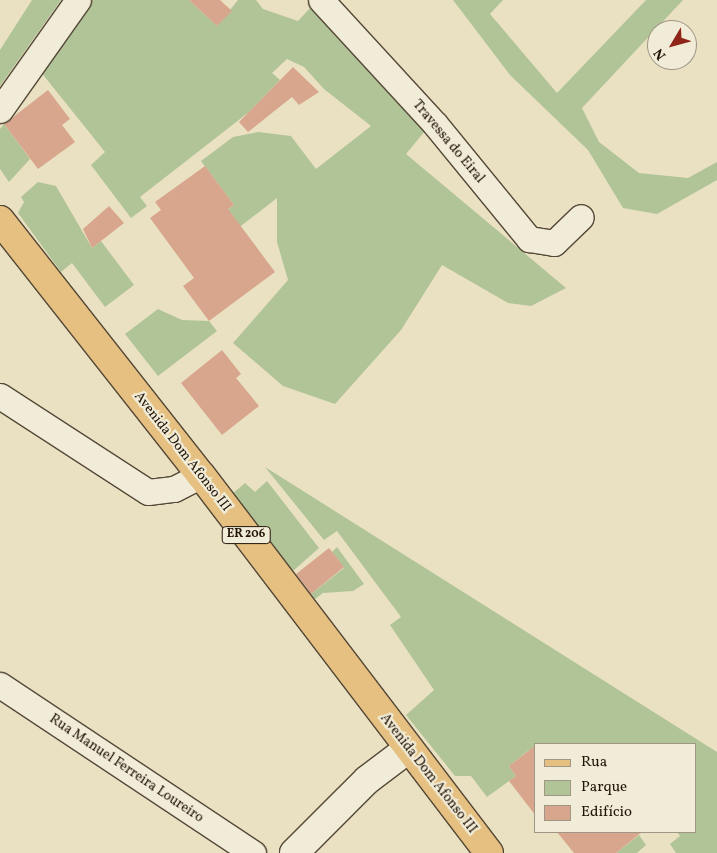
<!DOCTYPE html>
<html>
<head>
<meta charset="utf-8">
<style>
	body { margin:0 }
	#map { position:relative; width:717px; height:853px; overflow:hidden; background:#eae1c2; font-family:Vollkorn,serif }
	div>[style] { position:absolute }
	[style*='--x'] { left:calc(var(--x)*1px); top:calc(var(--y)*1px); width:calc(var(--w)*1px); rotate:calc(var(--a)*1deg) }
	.green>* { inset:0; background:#b1c498 }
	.building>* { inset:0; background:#d8a68d }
	.roads { filter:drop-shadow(1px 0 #554838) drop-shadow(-1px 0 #554838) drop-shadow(0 1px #554838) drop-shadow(0 -1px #554838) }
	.minor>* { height:25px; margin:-12.5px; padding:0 12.5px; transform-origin:12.5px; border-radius:12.5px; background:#f1ecd7 }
	.tertiary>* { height:28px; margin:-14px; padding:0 14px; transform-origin:14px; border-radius:14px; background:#f1ecd7 }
	.primary>* { height:28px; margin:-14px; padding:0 14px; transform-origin:14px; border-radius:14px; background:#e5c081 }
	span { translate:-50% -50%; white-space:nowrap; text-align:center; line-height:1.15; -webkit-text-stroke:4.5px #f1ecd7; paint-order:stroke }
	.shield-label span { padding:1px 4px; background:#f1ecd7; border:1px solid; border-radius:4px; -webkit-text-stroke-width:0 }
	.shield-label { font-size:12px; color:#23150a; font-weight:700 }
	.street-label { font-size:14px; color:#23150a }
	.legend { position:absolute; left:534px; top:743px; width:162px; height:90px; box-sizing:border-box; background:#f1ecd7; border:1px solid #9f9685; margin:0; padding:6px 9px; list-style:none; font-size:15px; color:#23150a }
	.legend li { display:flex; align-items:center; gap:10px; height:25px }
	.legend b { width:25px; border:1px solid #9f9685 }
	.north { position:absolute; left:647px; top:20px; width:50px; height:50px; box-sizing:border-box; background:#f1ecd7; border:1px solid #9f9685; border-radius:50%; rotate:233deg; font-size:14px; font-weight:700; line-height:20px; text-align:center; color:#23150a }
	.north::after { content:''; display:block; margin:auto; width:18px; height:22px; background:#8f2418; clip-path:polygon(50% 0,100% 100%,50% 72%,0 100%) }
</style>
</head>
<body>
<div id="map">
	<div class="green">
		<div style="clip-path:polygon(32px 0,61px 0,0 86px,0 50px)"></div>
		<div style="clip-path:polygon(91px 0,189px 0,217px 26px,238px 0,256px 0,263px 9px,298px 21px,313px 5px,425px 131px,406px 154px,566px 288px,531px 306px,508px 303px,442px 265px,401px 330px,335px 404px,283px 386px,233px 343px,288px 280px,277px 242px,277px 198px,232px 233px,219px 216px,234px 205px,201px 161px,233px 137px,258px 132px,291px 136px,316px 169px,371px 126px,324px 89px,304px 67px,287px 59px,272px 73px,280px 80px,249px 112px,140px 197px,147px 206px,131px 218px,91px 165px,105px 152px,40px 71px)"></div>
		<div style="clip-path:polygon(453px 0,503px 0,490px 14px,557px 93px,646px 0,683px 0,582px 108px,599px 142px,639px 173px,688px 178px,717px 162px,717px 180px,657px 214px,623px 208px,588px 150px,510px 75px)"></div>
		<div style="clip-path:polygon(4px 124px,30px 159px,9px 182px,0 169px,0 129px)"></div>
		<div style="clip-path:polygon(38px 182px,56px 186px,92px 248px,101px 241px,134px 285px,105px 307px,72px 263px,61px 272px,18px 213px,24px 202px,21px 197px)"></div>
		<div style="clip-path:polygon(158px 309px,182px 320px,209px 321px,217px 331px,158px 376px,125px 334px)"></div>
		<div style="clip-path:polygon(265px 467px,717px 752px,717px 853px,676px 853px,670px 844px,680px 836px,677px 832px,696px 832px,696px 744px,536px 744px,536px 759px,529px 750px,509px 766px,516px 776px,487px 797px,471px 776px,455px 776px,406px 715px,434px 690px,390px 625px,401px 617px,337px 531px,324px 540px)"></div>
		<div style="clip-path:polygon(267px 481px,319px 548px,293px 571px,232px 494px,245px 483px,255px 492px)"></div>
		<div style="clip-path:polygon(337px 547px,364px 584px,353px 591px,323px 593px,315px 599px,311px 594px,344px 568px,332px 552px)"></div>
		<div style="clip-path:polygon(639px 835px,646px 845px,637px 853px,616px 853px)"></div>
	</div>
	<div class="building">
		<div style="clip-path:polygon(189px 0,220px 0,232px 11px,217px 26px)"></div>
		<div style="clip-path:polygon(293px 67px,319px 92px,299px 105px,292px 97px,248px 132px,239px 122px)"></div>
		<div style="clip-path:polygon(48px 90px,70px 119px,62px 125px,75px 142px,38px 169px,4px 124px)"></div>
		<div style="clip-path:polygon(205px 166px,234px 205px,228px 209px,275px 272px,209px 321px,183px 286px,194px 278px,150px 218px,161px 210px,155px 202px)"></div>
		<div style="clip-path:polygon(109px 206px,124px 223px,92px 248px,83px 229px)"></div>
		<div style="clip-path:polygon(222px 350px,241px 374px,236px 378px,259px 406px,222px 435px,181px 383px)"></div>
		<div style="clip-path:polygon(329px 548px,344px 567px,311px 594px,296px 574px)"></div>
		<div style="clip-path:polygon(536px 745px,536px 816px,509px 781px,516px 776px,509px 766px)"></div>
		<div style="clip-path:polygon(557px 832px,642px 832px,616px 853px,574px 853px)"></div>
	</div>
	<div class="roads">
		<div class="minor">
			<div style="--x:321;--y:0;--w:168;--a:47.4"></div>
			<div style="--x:435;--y:124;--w:149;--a:50.7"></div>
			<div style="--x:529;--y:239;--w:25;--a:9"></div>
			<div style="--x:554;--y:243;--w:37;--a:-44"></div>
			<div style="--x:0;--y:110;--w:135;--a:-54.7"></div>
			<div style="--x:0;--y:396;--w:176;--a:33"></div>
			<div style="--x:148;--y:492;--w:26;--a:-7"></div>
			<div style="--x:174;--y:489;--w:30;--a:-27"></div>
			<div style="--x:0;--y:685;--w:304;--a:33.6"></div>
		</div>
		<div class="tertiary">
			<div style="--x:294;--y:853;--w:103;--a:-45"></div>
			<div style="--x:367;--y:780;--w:51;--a:-37.1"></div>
		</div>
		<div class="primary">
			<div style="--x:0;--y:220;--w:325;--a:51.8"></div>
			<div style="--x:201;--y:475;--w:475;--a:52.7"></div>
		</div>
	</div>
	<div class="shield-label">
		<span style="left:246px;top:535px">ER 206</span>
	</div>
	<div class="street-label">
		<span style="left:448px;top:142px;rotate:50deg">Travessa do Eiral</span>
		<span style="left:182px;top:452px;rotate:52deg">Avenida Dom Afonso III</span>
		<span style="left:126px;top:769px;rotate:34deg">Rua Manuel Ferreira Loureiro</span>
		<span style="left:428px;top:774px;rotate:52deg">Avenida Dom Afonso III</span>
	</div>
	<ul class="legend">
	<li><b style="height:6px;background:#e5c081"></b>Rua</li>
	<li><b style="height:14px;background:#b1c498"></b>Parque</li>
	<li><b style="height:14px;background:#d8a68d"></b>Edifício</li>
	</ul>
	<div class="north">N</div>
</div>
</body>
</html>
